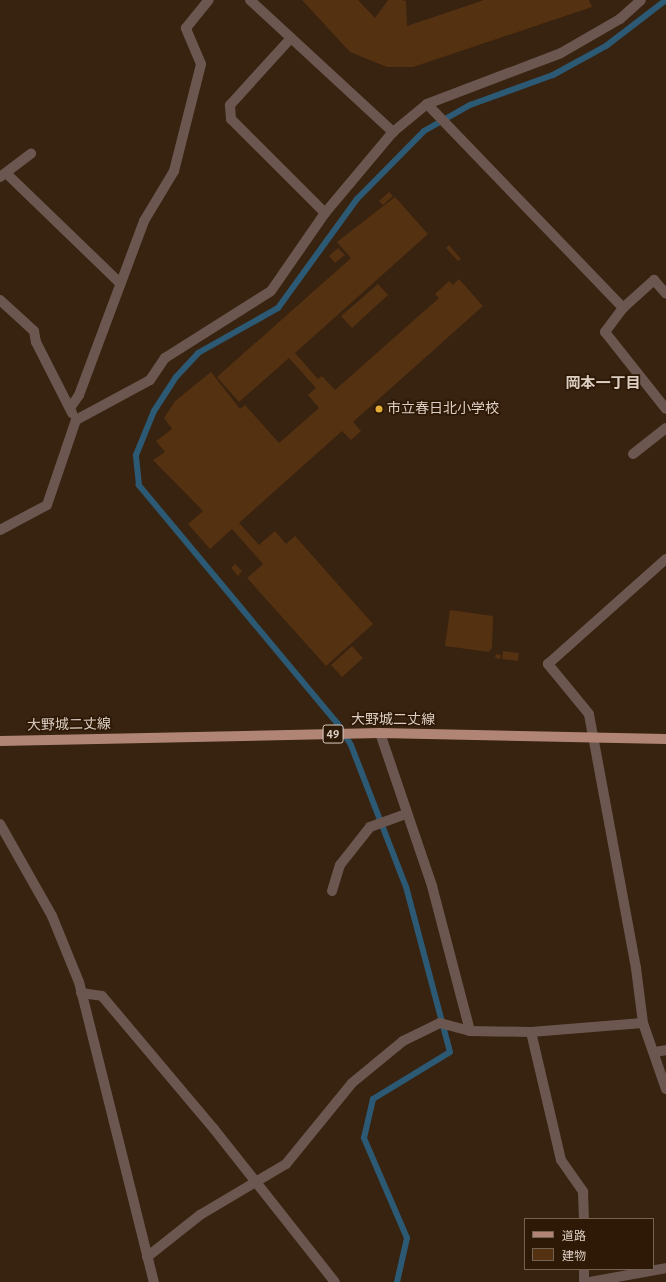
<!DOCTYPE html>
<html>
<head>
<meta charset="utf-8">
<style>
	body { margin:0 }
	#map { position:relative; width:666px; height:1282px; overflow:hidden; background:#382210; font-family:"Alegreya Sans","Noto Sans JP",sans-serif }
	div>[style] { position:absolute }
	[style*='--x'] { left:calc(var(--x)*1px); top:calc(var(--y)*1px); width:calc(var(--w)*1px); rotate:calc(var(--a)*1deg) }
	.stream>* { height:6px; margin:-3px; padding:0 3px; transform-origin:3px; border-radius:3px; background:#2c5a75 }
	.building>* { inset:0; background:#543111 }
	.minor>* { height:10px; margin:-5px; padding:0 5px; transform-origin:5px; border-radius:5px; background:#6c5750 }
	.major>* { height:10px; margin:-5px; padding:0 5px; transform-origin:5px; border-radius:5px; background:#b08576 }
	.dots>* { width:11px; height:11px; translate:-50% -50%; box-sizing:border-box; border:2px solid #2e1906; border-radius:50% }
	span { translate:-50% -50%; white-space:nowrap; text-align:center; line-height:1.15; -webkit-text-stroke:3.5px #2e1906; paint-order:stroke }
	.shield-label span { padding:1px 3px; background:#2e1906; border:1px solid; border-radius:3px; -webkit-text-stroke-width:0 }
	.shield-label { font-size:13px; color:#ddcfc4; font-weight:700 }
	.poi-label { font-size:14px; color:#ddcfc4 }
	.left { translate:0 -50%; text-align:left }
	.street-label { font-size:14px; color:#ddcfc4 }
	.neighbourhood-label { font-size:15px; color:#ddcfc4; font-weight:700 }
	.legend { position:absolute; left:524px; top:1218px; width:130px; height:52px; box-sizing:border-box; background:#2e1906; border:1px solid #746252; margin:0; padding:5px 7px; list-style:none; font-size:12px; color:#ddcfc4 }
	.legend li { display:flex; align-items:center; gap:8px; height:20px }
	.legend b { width:20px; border:1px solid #746252 }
</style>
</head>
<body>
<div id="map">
	<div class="stream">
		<div style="--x:397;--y:1282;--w:45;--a:-77.2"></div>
		<div style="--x:407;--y:1238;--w:109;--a:-113.3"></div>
		<div style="--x:364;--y:1138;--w:40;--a:-77"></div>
		<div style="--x:373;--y:1099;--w:90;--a:-31.4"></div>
		<div style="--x:450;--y:1052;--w:171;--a:-104.9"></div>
		<div style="--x:406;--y:887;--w:152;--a:-111.2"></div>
		<div style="--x:351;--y:745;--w:26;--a:-122"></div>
		<div style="--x:337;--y:723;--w:310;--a:-129.8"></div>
		<div style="--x:139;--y:485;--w:30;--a:-96"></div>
		<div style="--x:136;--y:455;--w:48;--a:-67.8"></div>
		<div style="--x:154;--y:411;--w:40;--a:-57.1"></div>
		<div style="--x:176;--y:377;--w:33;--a:-47"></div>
		<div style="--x:198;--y:353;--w:92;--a:-29.4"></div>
		<div style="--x:278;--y:308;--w:135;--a:-54.1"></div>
		<div style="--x:357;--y:199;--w:95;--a:-45.4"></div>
		<div style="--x:424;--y:131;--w:53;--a:-29.5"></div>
		<div style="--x:470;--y:105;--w:88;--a:-19.9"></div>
		<div style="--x:553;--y:75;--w:60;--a:-28.7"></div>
		<div style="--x:606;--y:46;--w:76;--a:-37.5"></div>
	</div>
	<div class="building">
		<div style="clip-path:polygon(302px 0,358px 0,375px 18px,388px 0,402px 0,406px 1px,407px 26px,484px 0,589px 0,592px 7px,413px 67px,387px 67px,350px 52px)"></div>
		<div style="clip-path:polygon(389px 192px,393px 196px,383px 205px,379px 201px)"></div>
		<div style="clip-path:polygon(395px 197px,428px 234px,295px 353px,318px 379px,322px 376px,335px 390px,439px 298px,435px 294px,449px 281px,453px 285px,459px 279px,483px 306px,353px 422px,361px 431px,351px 440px,342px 431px,239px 523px,259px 545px,275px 531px,286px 544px,295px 536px,373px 624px,326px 666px,247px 578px,263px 564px,232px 529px,210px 549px,188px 524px,203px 511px,153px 460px,165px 452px,156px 441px,172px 429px,164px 418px,175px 401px,211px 372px,240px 409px,245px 405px,279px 443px,319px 408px,308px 395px,316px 388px,289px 358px,239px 402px,217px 377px,351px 258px,337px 242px)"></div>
		<div style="clip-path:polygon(449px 245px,461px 259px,458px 261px,446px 248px)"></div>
		<div style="clip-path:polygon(338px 248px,345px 255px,335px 263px,329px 256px)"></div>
		<div style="clip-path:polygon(378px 284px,388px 295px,352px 328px,341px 316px)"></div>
		<div style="clip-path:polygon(235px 564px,242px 571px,238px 576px,231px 568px)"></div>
		<div style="clip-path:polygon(450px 610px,493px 616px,492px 648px,489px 652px,445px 646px)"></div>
		<div style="clip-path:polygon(352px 646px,363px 658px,342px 677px,331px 665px)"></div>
		<div style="clip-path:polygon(503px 651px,519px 653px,518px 661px,502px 659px)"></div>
		<div style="clip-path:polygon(496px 654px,501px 655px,500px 659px,495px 658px)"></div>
	</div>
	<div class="minor">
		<div style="--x:250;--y:0;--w:195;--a:42.7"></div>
		<div style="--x:291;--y:38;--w:91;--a:132.3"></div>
		<div style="--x:230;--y:105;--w:14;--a:86"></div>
		<div style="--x:231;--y:119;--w:133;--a:45"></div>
		<div style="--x:427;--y:104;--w:283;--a:46.1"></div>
		<div style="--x:623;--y:308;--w:42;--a:-42.1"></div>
		<div style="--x:654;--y:280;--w:18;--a:49"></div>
		<div style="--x:6;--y:173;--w:157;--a:44"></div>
		<div style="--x:0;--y:177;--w:39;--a:-37"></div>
		<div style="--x:0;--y:300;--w:46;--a:42.4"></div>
		<div style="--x:34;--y:331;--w:11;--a:80"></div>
		<div style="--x:36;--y:342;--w:80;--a:63.1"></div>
		<div style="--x:623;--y:308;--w:30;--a:127"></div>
		<div style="--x:605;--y:332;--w:98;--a:51.6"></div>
		<div style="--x:70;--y:408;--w:16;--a:-55"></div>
		<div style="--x:79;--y:395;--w:186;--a:-69.5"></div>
		<div style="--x:144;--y:221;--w:58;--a:-59"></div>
		<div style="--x:174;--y:171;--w:110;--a:-75.8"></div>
		<div style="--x:201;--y:64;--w:39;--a:-113"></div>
		<div style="--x:186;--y:28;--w:36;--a:-51"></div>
		<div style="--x:633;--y:454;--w:42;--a:-38.2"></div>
		<div style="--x:0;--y:530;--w:53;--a:-28"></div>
		<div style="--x:47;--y:505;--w:90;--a:-71.2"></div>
		<div style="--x:76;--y:420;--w:84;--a:-28.4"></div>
		<div style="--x:150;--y:380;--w:27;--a:-56"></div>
		<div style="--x:165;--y:358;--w:125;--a:-32.3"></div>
		<div style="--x:271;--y:291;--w:95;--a:-55.3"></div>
		<div style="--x:325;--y:213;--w:106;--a:-50"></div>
		<div style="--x:393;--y:132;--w:44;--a:-39.5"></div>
		<div style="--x:427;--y:104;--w:143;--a:-20.8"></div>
		<div style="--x:561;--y:53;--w:68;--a:-30"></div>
		<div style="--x:620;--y:19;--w:28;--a:-42"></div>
		<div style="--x:380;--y:733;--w:162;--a:71.2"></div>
		<div style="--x:432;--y:886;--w:150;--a:75.3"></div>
		<div style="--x:0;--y:824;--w:106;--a:60.5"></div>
		<div style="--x:52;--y:916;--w:71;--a:67.8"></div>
		<div style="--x:79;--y:982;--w:309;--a:76"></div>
		<div style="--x:332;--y:891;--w:27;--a:-73"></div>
		<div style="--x:340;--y:865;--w:48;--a:-51.7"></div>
		<div style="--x:370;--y:827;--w:37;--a:-20"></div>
		<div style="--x:81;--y:993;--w:21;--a:8"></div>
		<div style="--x:102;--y:996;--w:174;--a:49.9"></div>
		<div style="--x:214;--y:1129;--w:195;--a:51.7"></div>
		<div style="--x:643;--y:1023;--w:55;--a:-97.3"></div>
		<div style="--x:636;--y:968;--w:258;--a:-100.5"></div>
		<div style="--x:589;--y:714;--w:65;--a:-129.4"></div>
		<div style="--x:548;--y:664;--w:158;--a:-41.7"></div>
		<div style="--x:531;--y:1032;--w:131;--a:76.8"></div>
		<div style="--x:561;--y:1160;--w:39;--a:55"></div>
		<div style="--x:583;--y:1192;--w:27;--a:88"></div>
		<div style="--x:655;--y:1052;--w:11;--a:-10"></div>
		<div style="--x:147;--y:1257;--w:68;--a:-38.4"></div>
		<div style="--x:200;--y:1215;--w:100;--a:-30.7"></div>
		<div style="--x:286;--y:1164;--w:104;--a:-50.8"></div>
		<div style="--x:352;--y:1083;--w:66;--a:-39.5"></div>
		<div style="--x:403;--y:1041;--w:41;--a:-25.9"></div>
		<div style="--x:440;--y:1023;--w:31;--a:15"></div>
		<div style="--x:470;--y:1031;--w:61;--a:0.9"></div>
		<div style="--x:531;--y:1032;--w:112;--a:-4.6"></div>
		<div style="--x:643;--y:1023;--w:70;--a:70.8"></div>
		<div style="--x:584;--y:1269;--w:13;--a:90"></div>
		<div style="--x:590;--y:1282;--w:77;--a:-10.4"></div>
	</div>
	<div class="major">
		<div style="--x:0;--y:741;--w:380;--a:-1.2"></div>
		<div style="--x:380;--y:733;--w:286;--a:1.2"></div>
	</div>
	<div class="dots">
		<div style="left:379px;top:409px;background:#e4ad35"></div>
	</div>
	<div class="shield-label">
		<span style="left:333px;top:734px">49</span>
	</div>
	<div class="poi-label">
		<span class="left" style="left:387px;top:409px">市立春日北小学校</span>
	</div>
	<div class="street-label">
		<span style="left:393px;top:720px">大野城二丈線</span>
		<span style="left:69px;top:725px;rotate:-1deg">大野城二丈線</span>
	</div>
	<div class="neighbourhood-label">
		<span style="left:603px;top:384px">岡本一丁目</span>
	</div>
	<ul class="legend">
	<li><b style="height:5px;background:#b08576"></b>道路</li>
	<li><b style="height:11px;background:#543111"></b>建物</li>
	</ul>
</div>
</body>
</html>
